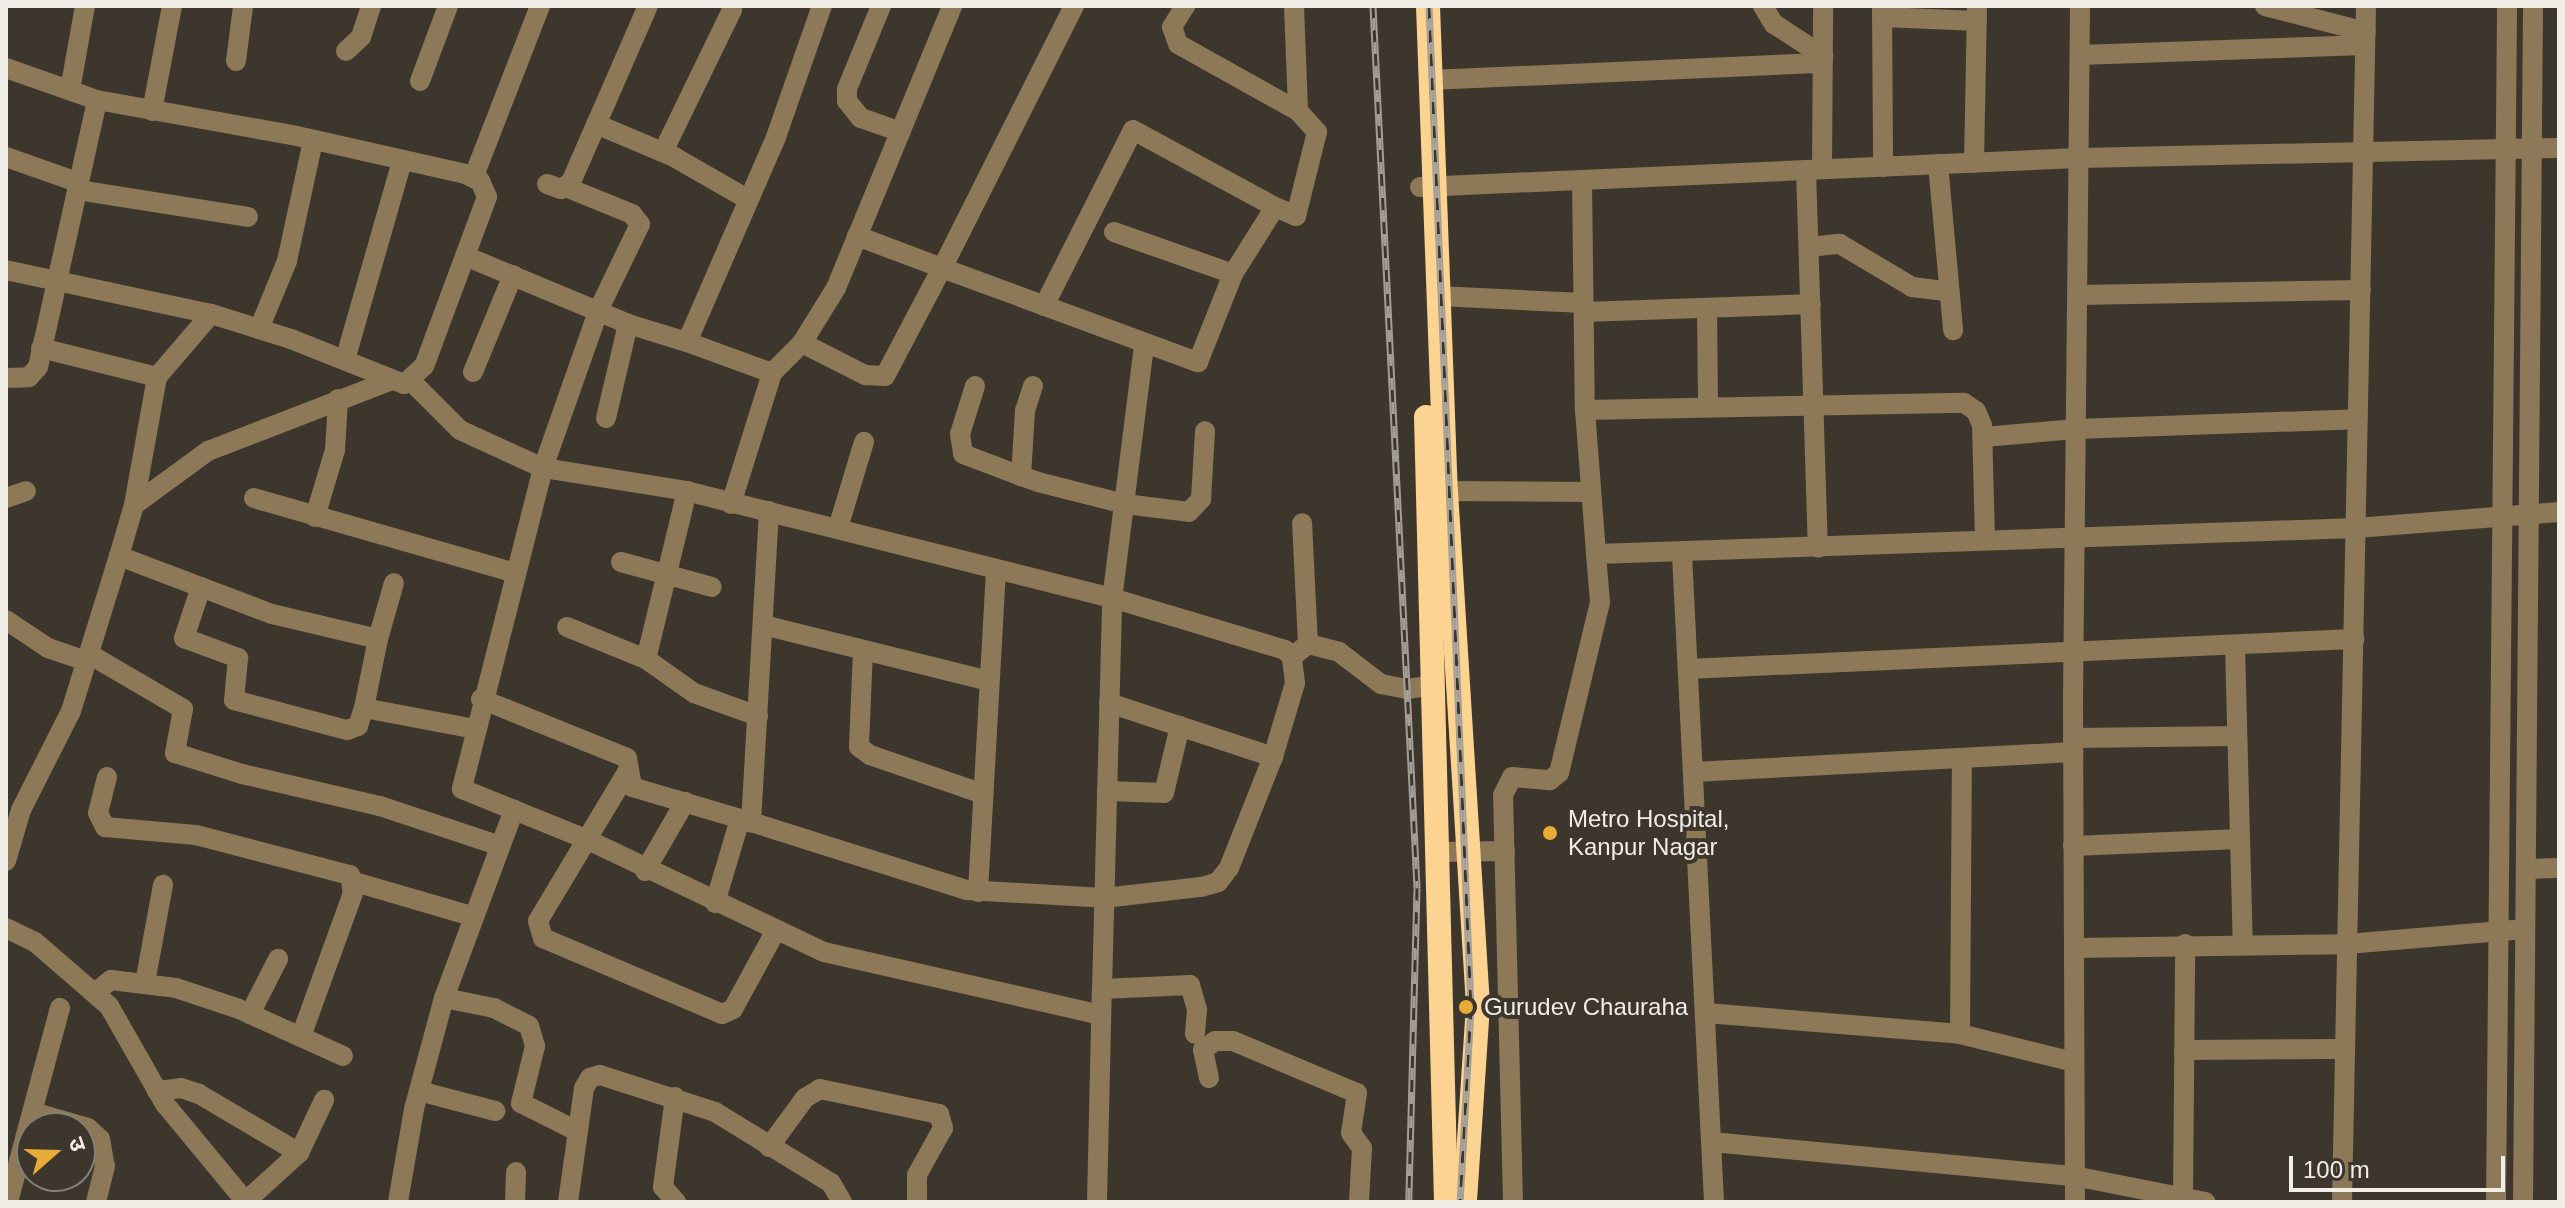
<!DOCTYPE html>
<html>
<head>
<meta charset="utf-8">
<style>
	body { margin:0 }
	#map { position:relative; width:2565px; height:1208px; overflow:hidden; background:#3c362c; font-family:Arial,"Noto Sans Devanagari",sans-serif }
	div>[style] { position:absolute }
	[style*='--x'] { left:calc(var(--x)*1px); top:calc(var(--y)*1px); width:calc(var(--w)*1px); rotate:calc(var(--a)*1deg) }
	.minor>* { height:20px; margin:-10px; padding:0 10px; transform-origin:10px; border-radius:10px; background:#8d7857 }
	.highway>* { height:24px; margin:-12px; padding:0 12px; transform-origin:12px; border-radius:12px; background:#fdd391 }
	.rail>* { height:7px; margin-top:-3.5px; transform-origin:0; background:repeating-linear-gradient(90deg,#3c362c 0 12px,#a39e97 0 24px); box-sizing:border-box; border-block:2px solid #a39e97 }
	.dots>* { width:22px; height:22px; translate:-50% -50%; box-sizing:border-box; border:4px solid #3c362c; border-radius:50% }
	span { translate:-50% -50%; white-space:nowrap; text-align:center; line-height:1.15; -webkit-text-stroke:8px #3c362c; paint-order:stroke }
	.poi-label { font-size:24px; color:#f1ede7 }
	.left { translate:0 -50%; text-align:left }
	.frame { position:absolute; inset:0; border:8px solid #f1ede7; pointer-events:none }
	.north { position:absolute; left:16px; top:1112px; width:80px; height:80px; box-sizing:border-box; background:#3c362c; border:2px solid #847f77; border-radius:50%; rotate:70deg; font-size:22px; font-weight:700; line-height:32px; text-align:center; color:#f1ede7 }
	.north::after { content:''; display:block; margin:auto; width:28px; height:36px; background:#e9ab38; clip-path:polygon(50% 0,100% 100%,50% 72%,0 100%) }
	.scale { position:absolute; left:2289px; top:1156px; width:216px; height:36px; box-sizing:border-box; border:4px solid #f1ede7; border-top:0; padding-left:10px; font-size:24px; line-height:28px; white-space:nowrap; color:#f1ede7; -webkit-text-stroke:6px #3c362c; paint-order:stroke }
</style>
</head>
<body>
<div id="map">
	<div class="minor">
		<div style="--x:881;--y:6;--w:90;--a:112.3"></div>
		<div style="--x:847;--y:89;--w:12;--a:90"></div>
		<div style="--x:847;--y:101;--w:22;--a:51"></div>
		<div style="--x:861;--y:118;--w:42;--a:19.3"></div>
		<div style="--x:1074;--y:6;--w:293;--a:116.7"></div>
		<div style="--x:942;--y:268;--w:273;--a:20.2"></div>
		<div style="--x:1198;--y:362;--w:95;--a:-68.3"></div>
		<div style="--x:1233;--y:274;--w:79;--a:-57.9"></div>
		<div style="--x:1275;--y:207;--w:23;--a:23"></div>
		<div style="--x:1296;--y:216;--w:87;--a:-76"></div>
		<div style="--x:1317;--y:132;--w:28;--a:-132"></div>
		<div style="--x:1298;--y:111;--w:137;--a:-150.8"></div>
		<div style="--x:1178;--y:44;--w:18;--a:-109"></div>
		<div style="--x:1172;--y:27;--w:25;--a:-58"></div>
		<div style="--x:1294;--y:6;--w:105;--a:87.8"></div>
		<div style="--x:1763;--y:6;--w:21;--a:59"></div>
		<div style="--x:1774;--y:24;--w:59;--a:33.1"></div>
		<div style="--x:1882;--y:6;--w:161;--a:89.6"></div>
		<div style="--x:2265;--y:6;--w:104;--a:14.4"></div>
		<div style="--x:1882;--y:17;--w:95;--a:2.4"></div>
		<div style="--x:346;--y:51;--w:21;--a:-43"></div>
		<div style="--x:361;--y:37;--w:33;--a:-72"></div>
		<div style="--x:2080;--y:55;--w:285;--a:-2"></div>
		<div style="--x:236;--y:61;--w:55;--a:-82.7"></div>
		<div style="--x:6;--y:68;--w:96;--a:19.4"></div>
		<div style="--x:97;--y:100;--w:203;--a:10.2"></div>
		<div style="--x:297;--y:136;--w:172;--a:12.7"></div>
		<div style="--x:465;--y:174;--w:17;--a:25"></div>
		<div style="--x:480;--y:181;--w:17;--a:66"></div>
		<div style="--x:487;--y:197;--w:180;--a:110.4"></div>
		<div style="--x:424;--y:366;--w:27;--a:138"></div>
		<div style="--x:404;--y:384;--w:122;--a:-158.3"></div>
		<div style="--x:291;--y:339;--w:84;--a:-162.6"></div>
		<div style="--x:211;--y:314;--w:210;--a:-167.9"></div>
		<div style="--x:1430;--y:80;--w:393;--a:-2.5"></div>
		<div style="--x:420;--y:81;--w:80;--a:-69.5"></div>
		<div style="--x:70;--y:90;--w:85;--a:-79.9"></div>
		<div style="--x:152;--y:111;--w:107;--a:-79.2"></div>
		<div style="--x:596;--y:124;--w:85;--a:22.9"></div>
		<div style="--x:674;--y:157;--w:86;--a:29.8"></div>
		<div style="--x:663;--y:152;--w:158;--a:-64.1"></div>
		<div style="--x:6;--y:157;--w:78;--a:19.4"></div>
		<div style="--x:1974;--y:163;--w:157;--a:-88.9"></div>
		<div style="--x:1938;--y:164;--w:167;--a:84.8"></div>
		<div style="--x:1822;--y:169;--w:163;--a:-89.6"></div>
		<div style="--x:1806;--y:170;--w:378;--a:88.2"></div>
		<div style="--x:474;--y:176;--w:182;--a:-68.8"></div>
		<div style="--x:1582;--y:180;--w:230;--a:89.3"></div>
		<div style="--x:1585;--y:410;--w:144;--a:85.6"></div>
		<div style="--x:1596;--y:554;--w:760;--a:-1.96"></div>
		<div style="--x:2356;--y:528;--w:204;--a:-4.5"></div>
		<div style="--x:547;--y:184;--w:15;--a:20"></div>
		<div style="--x:561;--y:189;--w:12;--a:-35"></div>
		<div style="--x:571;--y:182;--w:192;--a:-66.4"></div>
		<div style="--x:1420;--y:187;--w:660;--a:-2.52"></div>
		<div style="--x:2079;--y:158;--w:480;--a:-1.2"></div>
		<div style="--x:78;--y:190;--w:172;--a:9"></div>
		<div style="--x:1114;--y:232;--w:126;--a:19.4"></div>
		<div style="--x:1809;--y:247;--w:31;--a:-6"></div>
		<div style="--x:1840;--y:244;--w:84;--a:30.8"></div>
		<div style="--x:1912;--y:287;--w:38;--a:7"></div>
		<div style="--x:465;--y:256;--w:177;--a:22.6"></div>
		<div style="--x:628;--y:324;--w:62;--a:17"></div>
		<div style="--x:2078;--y:295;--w:283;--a:-1"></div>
		<div style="--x:1438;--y:296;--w:145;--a:2.8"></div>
		<div style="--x:1044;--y:306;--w:197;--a:-63.2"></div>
		<div style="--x:1133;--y:130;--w:162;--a:28.5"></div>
		<div style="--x:1707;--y:308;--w:99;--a:89.4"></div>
		<div style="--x:1584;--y:312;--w:227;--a:-2"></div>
		<div style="--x:259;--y:329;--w:74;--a:-67.6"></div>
		<div style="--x:287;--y:261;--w:123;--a:-77.8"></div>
		<div style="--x:802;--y:343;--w:71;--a:26.9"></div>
		<div style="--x:865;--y:375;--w:20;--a:3"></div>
		<div style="--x:885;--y:376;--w:122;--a:-62.2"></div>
		<div style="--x:942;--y:268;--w:91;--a:-159.4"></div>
		<div style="--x:1144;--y:346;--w:254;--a:97.2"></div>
		<div style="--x:1112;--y:598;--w:181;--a:16.7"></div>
		<div style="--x:1285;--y:650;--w:10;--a:45"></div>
		<div style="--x:41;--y:348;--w:120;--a:14"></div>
		<div style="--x:345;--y:360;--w:207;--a:-74"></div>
		<div style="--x:473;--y:372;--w:105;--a:-67.6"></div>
		<div style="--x:772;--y:373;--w:42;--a:-45"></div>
		<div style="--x:802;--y:343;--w:65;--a:-58.3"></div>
		<div style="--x:836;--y:288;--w:305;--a:-67.6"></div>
		<div style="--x:6;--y:378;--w:23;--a:-2"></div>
		<div style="--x:29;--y:377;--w:13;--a:-48"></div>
		<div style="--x:38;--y:367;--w:273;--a:-77.5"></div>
		<div style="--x:411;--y:381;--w:69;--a:45"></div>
		<div style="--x:460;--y:430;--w:91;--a:24.6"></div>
		<div style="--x:543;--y:468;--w:169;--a:-70.6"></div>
		<div style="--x:599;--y:309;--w:94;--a:-64.2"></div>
		<div style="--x:640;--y:224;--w:13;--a:-129"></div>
		<div style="--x:632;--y:214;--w:71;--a:-157.8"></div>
		<div style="--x:975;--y:386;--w:50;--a:107.4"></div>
		<div style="--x:960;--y:434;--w:20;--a:81"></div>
		<div style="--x:963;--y:454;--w:62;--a:20.8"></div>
		<div style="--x:1033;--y:386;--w:26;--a:108"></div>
		<div style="--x:1025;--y:411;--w:65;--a:93.5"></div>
		<div style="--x:1021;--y:476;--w:18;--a:19"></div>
		<div style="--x:1038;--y:482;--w:90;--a:14.2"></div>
		<div style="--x:1125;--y:504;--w:64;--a:7.1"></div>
		<div style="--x:1189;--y:512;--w:18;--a:-47"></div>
		<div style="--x:1201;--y:499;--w:68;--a:-86.6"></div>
		<div style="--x:1585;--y:410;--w:379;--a:-1.1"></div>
		<div style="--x:1964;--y:403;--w:14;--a:34"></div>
		<div style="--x:1976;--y:411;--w:15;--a:67"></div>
		<div style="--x:1982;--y:425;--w:115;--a:88.5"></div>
		<div style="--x:606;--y:418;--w:97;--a:-76.8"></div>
		<div style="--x:1984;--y:437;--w:92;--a:-5"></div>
		<div style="--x:2076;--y:429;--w:282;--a:-2"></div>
		<div style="--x:687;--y:491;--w:173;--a:103.7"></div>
		<div style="--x:646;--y:659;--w:59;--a:35.3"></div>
		<div style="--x:694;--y:693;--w:68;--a:19.8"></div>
		<div style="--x:1446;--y:491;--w:145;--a:0.4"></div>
		<div style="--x:6;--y:498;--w:21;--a:-19"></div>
		<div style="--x:254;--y:498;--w:272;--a:16"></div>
		<div style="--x:731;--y:504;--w:137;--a:-72.6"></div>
		<div style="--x:772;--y:373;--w:90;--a:-160"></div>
		<div style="--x:687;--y:342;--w:223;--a:-66.5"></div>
		<div style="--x:776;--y:137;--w:139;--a:-70.7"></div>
		<div style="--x:134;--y:505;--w:92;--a:-36.1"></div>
		<div style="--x:208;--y:451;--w:194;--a:-21.1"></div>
		<div style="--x:769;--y:511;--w:312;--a:93.3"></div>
		<div style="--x:751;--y:822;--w:226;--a:17.5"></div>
		<div style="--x:967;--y:890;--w:137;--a:3.3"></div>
		<div style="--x:1104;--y:898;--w:98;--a:-6.5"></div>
		<div style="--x:1201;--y:887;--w:18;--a:-16"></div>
		<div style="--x:1218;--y:882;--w:18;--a:-52"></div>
		<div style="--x:1229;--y:868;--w:119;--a:-68.4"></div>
		<div style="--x:1273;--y:757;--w:77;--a:-73.4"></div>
		<div style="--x:1295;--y:683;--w:26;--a:-97"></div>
		<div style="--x:1292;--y:657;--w:21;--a:-39"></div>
		<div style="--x:1308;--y:644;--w:121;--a:-92.8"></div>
		<div style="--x:315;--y:517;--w:70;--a:-73.4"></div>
		<div style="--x:335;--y:450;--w:51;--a:-86.6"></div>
		<div style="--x:838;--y:528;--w:90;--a:-73.2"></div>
		<div style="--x:1682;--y:554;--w:649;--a:87.17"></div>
		<div style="--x:119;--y:556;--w:164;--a:20.8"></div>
		<div style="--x:272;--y:614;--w:109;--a:13.3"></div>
		<div style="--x:378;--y:639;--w:70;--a:101.5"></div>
		<div style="--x:364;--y:708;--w:113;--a:10.7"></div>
		<div style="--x:621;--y:562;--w:94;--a:15.4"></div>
		<div style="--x:201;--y:587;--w:54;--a:108.4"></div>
		<div style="--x:184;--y:638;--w:58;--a:20.3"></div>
		<div style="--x:238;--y:658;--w:42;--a:95.4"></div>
		<div style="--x:234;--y:700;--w:117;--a:14.9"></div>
		<div style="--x:347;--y:730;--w:12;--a:-20"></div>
		<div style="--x:358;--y:726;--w:19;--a:-72"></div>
		<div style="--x:6;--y:620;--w:50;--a:33.7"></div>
		<div style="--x:48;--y:648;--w:40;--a:18.9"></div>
		<div style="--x:763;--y:625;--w:233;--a:13.9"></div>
		<div style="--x:567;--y:627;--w:85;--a:22.1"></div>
		<div style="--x:378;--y:639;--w:58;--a:-74.1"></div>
		<div style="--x:1308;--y:644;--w:32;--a:14"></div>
		<div style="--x:1339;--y:652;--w:53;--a:37.3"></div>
		<div style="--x:1381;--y:684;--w:26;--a:11"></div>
		<div style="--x:1407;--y:689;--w:27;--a:-8"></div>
		<div style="--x:2235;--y:646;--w:296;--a:88.5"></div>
		<div style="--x:863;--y:650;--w:97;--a:92.4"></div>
		<div style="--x:859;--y:747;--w:14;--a:36"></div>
		<div style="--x:870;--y:755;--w:120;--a:19"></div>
		<div style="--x:89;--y:654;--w:109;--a:30.3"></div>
		<div style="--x:183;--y:709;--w:45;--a:100.3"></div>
		<div style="--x:175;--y:753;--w:70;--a:17.4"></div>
		<div style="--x:242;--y:774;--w:142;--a:13.1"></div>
		<div style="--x:380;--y:806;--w:126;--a:18.4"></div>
		<div style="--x:1688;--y:669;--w:667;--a:-2.58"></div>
		<div style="--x:481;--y:699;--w:157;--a:22"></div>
		<div style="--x:627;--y:758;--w:29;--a:80"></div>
		<div style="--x:632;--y:787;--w:124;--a:16.4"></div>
		<div style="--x:1109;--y:703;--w:173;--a:18.2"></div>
		<div style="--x:2073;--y:738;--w:164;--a:-0.7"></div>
		<div style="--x:1693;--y:772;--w:381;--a:-3"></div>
		<div style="--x:626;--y:774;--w:171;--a:120.9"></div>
		<div style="--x:538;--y:921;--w:18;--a:74"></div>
		<div style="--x:543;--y:938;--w:194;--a:23"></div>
		<div style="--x:722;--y:1014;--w:12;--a:-24"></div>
		<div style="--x:733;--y:1009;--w:90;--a:-61.4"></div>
		<div style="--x:107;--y:777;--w:37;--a:104"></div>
		<div style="--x:98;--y:813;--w:16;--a:63"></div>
		<div style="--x:105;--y:827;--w:91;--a:5"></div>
		<div style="--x:196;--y:835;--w:159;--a:14.6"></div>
		<div style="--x:350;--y:875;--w:18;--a:81"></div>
		<div style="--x:353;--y:893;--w:153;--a:109.9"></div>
		<div style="--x:1107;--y:791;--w:57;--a:2"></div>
		<div style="--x:1164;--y:793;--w:69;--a:-76.6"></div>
		<div style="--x:2073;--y:846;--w:167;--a:-2.4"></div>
		<div style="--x:1439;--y:852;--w:66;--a:-0.9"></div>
		<div style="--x:6;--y:861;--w:53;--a:-73.6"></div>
		<div style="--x:21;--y:810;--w:111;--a:-63.2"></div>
		<div style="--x:71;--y:711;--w:162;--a:-72.8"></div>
		<div style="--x:119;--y:556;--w:53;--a:-73.6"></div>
		<div style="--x:134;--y:505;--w:130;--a:-79.8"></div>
		<div style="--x:157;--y:377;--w:83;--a:-49.4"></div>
		<div style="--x:2527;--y:869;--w:32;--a:-2"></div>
		<div style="--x:645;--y:871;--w:80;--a:-59.9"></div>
		<div style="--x:355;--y:882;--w:121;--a:16.3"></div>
		<div style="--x:978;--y:892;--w:321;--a:-86.8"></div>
		<div style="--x:715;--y:903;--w:88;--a:-73.4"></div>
		<div style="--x:6;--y:928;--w:32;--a:26"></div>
		<div style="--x:35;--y:942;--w:98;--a:40.9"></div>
		<div style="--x:109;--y:1006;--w:113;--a:60.3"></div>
		<div style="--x:165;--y:1104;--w:127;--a:50.4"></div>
		<div style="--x:2074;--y:948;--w:273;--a:-0.8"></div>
		<div style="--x:2347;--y:944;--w:167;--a:-4.8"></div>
		<div style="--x:145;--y:983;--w:100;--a:-79.6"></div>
		<div style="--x:1102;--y:989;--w:88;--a:-2.6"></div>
		<div style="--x:1190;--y:985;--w:26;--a:74"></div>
		<div style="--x:1197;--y:1010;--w:24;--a:95"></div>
		<div style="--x:96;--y:992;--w:19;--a:-39"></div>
		<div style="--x:111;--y:980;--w:65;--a:7"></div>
		<div style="--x:176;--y:988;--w:66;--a:18.4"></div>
		<div style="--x:239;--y:1009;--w:114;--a:24.3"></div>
		<div style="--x:444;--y:998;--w:51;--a:11.3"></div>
		<div style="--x:494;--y:1008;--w:39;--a:27"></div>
		<div style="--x:529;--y:1026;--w:21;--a:73"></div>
		<div style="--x:535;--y:1046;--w:59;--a:103.8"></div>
		<div style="--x:521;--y:1103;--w:63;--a:26.6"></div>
		<div style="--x:1706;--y:1013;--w:255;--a:4.7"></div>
		<div style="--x:1960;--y:1034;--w:117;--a:13.8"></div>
		<div style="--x:250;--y:1014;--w:62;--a:-63"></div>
		<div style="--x:1960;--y:1034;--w:274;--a:-89.6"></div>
		<div style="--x:2184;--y:1050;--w:161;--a:-0.4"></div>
		<div style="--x:1209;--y:1078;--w:29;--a:-102"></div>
		<div style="--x:1203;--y:1050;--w:15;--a:-37"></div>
		<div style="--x:1215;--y:1041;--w:18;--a:0"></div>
		<div style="--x:1233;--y:1041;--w:134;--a:22.8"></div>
		<div style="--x:1357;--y:1093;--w:40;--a:98.5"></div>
		<div style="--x:1351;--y:1133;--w:19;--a:54"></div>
		<div style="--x:1362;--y:1148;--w:54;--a:93.2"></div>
		<div style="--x:157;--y:1091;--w:24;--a:-7"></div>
		<div style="--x:181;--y:1088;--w:19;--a:18"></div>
		<div style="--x:199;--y:1094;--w:116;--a:30.5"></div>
		<div style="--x:419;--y:1091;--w:79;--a:14.7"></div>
		<div style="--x:675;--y:1097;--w:91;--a:97.6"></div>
		<div style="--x:663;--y:1187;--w:20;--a:49"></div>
		<div style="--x:33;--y:1112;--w:57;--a:16.2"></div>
		<div style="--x:88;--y:1128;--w:16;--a:43"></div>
		<div style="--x:100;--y:1139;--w:27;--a:80"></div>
		<div style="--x:105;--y:1166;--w:37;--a:104"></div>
		<div style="--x:1712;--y:1142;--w:364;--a:5.4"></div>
		<div style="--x:2074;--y:1176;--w:134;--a:11.2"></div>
		<div style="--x:769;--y:1147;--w:61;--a:-53.7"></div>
		<div style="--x:805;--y:1098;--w:17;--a:-31"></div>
		<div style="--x:820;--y:1089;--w:122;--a:11.9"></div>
		<div style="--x:939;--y:1114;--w:15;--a:74"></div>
		<div style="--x:943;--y:1128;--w:54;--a:119"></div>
		<div style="--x:917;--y:1175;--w:27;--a:90"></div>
		<div style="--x:2183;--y:1198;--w:254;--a:-89.5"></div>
		<div style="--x:246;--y:1201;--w:72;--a:-42.2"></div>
		<div style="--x:299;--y:1153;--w:59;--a:-64.7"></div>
		<div style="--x:8;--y:1202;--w:201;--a:-75"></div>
		<div style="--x:398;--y:1202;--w:94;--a:-80.2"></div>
		<div style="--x:414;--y:1109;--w:115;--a:-74.9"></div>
		<div style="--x:444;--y:998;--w:201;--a:-69.6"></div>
		<div style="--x:515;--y:1202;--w:30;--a:-88"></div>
		<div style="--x:568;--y:1202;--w:115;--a:-82"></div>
		<div style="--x:584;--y:1088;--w:12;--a:-59"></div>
		<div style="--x:590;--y:1078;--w:10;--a:-17"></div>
		<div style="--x:600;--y:1075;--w:121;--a:17.8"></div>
		<div style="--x:715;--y:1112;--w:136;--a:31.5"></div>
		<div style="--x:831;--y:1183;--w:22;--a:60"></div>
		<div style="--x:1097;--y:1202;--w:213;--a:-88.7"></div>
		<div style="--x:1102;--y:989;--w:391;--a:-88.5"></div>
		<div style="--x:1112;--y:598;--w:438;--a:-165.9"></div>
		<div style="--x:687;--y:491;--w:146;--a:-170.9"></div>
		<div style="--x:543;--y:468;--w:331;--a:104.2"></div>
		<div style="--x:462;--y:789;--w:136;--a:22"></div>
		<div style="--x:588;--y:840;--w:261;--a:25.4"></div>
		<div style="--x:824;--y:952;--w:284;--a:12.8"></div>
		<div style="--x:1513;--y:1202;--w:407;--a:-91.4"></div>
		<div style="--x:1503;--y:795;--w:20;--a:-63"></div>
		<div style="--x:1512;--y:777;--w:38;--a:5"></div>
		<div style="--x:1550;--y:780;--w:11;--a:-38"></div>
		<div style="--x:1559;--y:773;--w:176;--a:-76.5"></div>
		<div style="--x:1600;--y:602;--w:48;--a:-94.8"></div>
		<div style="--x:2075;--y:1202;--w:503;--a:-90.23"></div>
		<div style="--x:2073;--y:699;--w:693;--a:-89.42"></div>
		<div style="--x:2342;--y:1202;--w:1196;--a:-88.85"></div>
		<div style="--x:2496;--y:1202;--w:1196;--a:-89.47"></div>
		<div style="--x:2523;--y:1202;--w:1196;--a:-89.52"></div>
	</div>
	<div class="highway">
		<div style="--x:1428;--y:6;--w:485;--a:87.9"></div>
		<div style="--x:1446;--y:491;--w:515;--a:86.44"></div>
		<div style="--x:1478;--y:1005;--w:197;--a:93.8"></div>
		<div style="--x:1426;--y:417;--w:785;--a:88.54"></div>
	</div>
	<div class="rail">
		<div style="--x:1373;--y:6;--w:883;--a:87.14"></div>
		<div style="--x:1417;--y:888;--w:314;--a:91.5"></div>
		<div style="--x:1429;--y:6;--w:1002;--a:87.6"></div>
		<div style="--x:1471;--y:1007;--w:195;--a:93.2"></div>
	</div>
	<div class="dots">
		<div style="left:1550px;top:833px;background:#e9ab38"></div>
		<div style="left:1466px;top:1007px;background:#e9ab38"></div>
	</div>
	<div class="poi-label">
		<span class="left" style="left:1568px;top:833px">Metro Hospital,<br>Kanpur Nagar</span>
		<span class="left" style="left:1484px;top:1007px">Gurudev Chauraha</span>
	</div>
	<div class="frame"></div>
	<div class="north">उ</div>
	<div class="scale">100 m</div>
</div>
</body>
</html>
